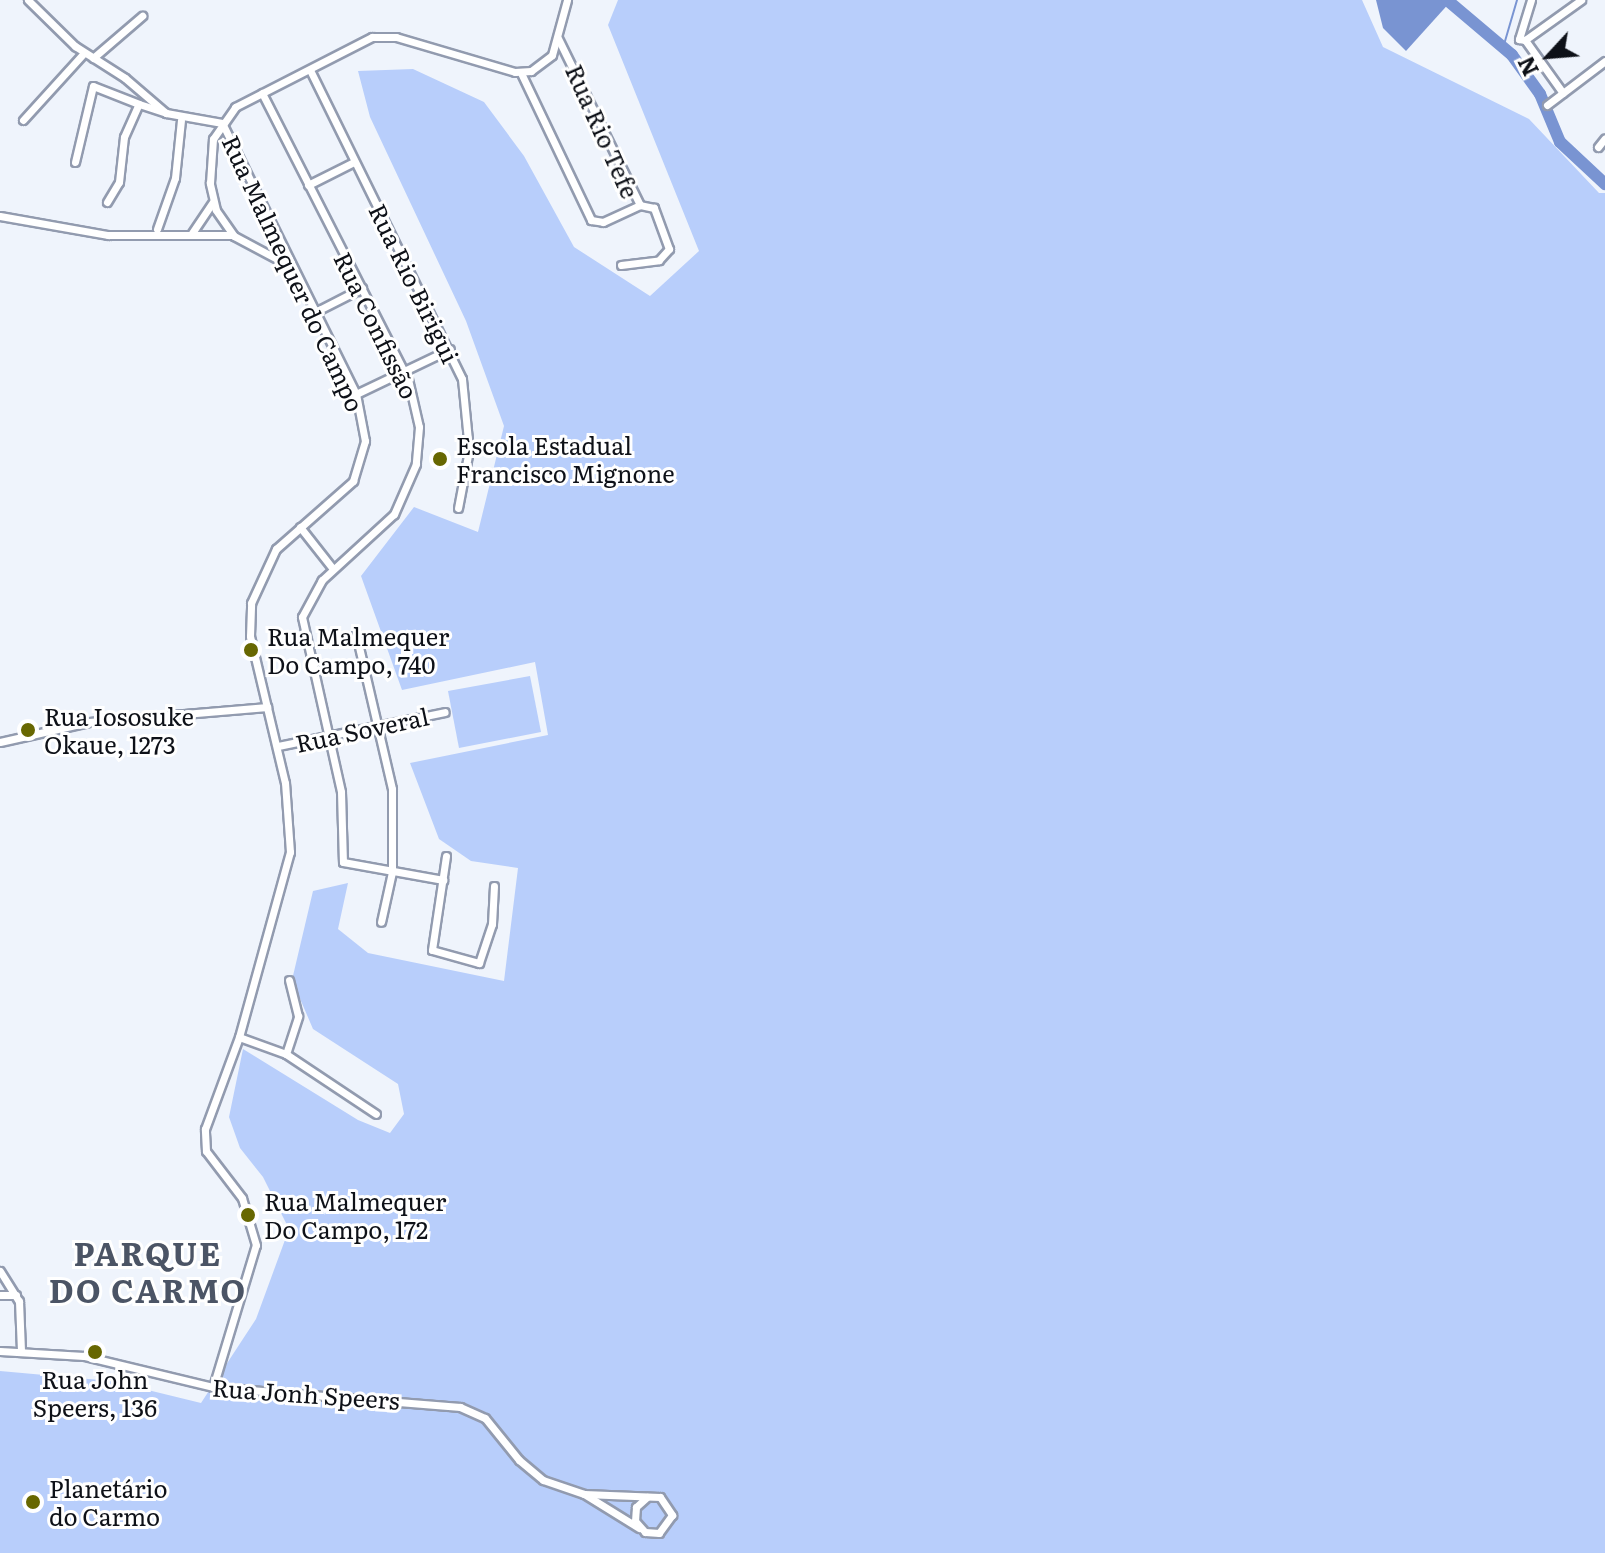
<!DOCTYPE html>
<html>
<head>
<meta charset="utf-8">
<style>
	body { margin:0 }
	#map { position:relative; width:1605px; height:1553px; overflow:hidden; background:#eff4fc; font-family:Literata,serif }
	div>[style] { position:absolute }
	[style*='--x'] { left:calc(var(--x)*1px); top:calc(var(--y)*1px); width:calc(var(--w)*1px); rotate:calc(var(--a)*1deg) }
	.green>* { inset:0; background:#b8cefb }
	.water>* { inset:0; background:#7994d2 }
	.stream>* { height:2px; margin:-1px; padding:0 1px; transform-origin:1px; border-radius:1px; background:#7994d2 }
	.river>* { height:12px; margin:-6px; padding:0 6px; transform-origin:6px; border-radius:6px; background:#7994d2 }
	.roads { filter:drop-shadow(2px 0 #929baf) drop-shadow(-2px 0 #929baf) drop-shadow(0 2px #929baf) drop-shadow(0 -2px #929baf) }
	.street>* { height:7px; margin:-3.5px; padding:0 3.5px; transform-origin:3.5px; border-radius:3.5px; background:#fff }
	.dots>* { width:22px; height:22px; translate:-50% -50%; box-sizing:border-box; border:4px solid #fff; border-radius:50% }
	span { translate:-50% -50%; white-space:nowrap; text-align:center; line-height:1.15; -webkit-text-stroke:6px #fff; paint-order:stroke }
	.street-label { font-size:24px; color:#0e1118 }
	.poi-label { font-size:24px; color:#0e1118 }
	.left { translate:0 -50%; text-align:left }
	.district-label { font-size:32px; color:#4b5465; font-weight:700; letter-spacing:2px }
	.north { position:absolute; left:1509px; top:16px; width:80px; height:80px; -webkit-text-stroke:6px #fff; paint-order:stroke; rotate:244deg; font-size:22px; font-weight:700; line-height:32px; text-align:center; color:#0e1118 }
	.north::after { content:''; display:block; margin:auto; width:28px; height:36px; background:#0e1118; clip-path:polygon(50% 0,100% 100%,50% 72%,0 100%) }
</style>
</head>
<body>
<div id="map">
	<div class="green">
		<div style="clip-path:polygon(618px 0,1362px 0,1383px 47px,1529px 119px,1599px 193px,1605px 193px,1605px 1553px,0 1553px,0 1371px,111px 1381px,201px 1403px,256px 1319px,289px 1229px,263px 1177px,240px 1148px,229px 1117px,243px 1049px,358px 1120px,390px 1133px,404px 1114px,398px 1084px,313px 1029px,292px 980px,313px 891px,348px 883px,338px 929px,368px 953px,504px 981px,518px 868px,471px 861px,439px 839px,410px 763px,548px 735px,535px 662px,402px 690px,361px 576px,414px 507px,478px 532px,504px 426px,466px 321px,370px 117px,358px 71px,413px 69px,484px 102px,524px 156px,574px 247px,650px 296px,699px 251px,608px 25px)"></div>
		<div style="clip-path:polygon(530px 676px,541px 732px,459px 748px,448px 691px)"></div>
	</div>
	<div class="water">
		<div style="clip-path:polygon(1376px 0,1452px 0,1406px 51px,1383px 28px)"></div>
	</div>
	<div class="stream">
		<div style="--x:1503;--y:48;--w:50;--a:-73.7"></div>
	</div>
	<div class="river">
		<div style="--x:1447;--y:0;--w:85;--a:40.2"></div>
		<div style="--x:1512;--y:55;--w:48;--a:54.3"></div>
		<div style="--x:1540;--y:94;--w:52;--a:67.4"></div>
		<div style="--x:1560;--y:142;--w:62;--a:43"></div>
	</div>
	<div class="roads">
		<div class="street">
			<div style="--x:28;--y:0;--w:66;--a:44.4"></div>
			<div style="--x:75;--y:46;--w:59;--a:32.6"></div>
			<div style="--x:125;--y:78;--w:54;--a:40.5"></div>
			<div style="--x:166;--y:113;--w:57;--a:10.1"></div>
			<div style="--x:1531;--y:0;--w:41;--a:107.1"></div>
			<div style="--x:1519;--y:39;--w:6;--a:9"></div>
			<div style="--x:1525;--y:40;--w:65;--a:54.4"></div>
			<div style="--x:1525;--y:40;--w:69;--a:-35.5"></div>
			<div style="--x:93;--y:58;--w:65;--a:-40.6"></div>
			<div style="--x:310;--y:70;--w:344;--a:63.8"></div>
			<div style="--x:462;--y:379;--w:71;--a:84.4"></div>
			<div style="--x:469;--y:450;--w:59;--a:100.7"></div>
			<div style="--x:521;--y:73;--w:163;--a:64.5"></div>
			<div style="--x:591;--y:220;--w:12;--a:9"></div>
			<div style="--x:603;--y:222;--w:41;--a:-24.7"></div>
			<div style="--x:640;--y:205;--w:186;--a:-116.2"></div>
			<div style="--x:262;--y:93;--w:321;--a:63"></div>
			<div style="--x:408;--y:379;--w:49;--a:77.1"></div>
			<div style="--x:419;--y:427;--w:37;--a:95"></div>
			<div style="--x:416;--y:464;--w:55;--a:113.7"></div>
			<div style="--x:394;--y:514;--w:98;--a:137.5"></div>
			<div style="--x:322;--y:580;--w:42;--a:118.4"></div>
			<div style="--x:302;--y:617;--w:179;--a:77.4"></div>
			<div style="--x:341;--y:792;--w:70;--a:88.4"></div>
			<div style="--x:343;--y:862;--w:102;--a:10.2"></div>
			<div style="--x:1547;--y:105;--w:73;--a:-37.2"></div>
			<div style="--x:23;--y:120;--w:91;--a:-47.7"></div>
			<div style="--x:1598;--y:147;--w:11;--a:-52"></div>
			<div style="--x:75;--y:162;--w:78;--a:-76.7"></div>
			<div style="--x:93;--y:86;--w:49;--a:21.4"></div>
			<div style="--x:308;--y:185;--w:51;--a:-26.6"></div>
			<div style="--x:107;--y:202;--w:23;--a:-59"></div>
			<div style="--x:119;--y:182;--w:45;--a:-83.7"></div>
			<div style="--x:124;--y:137;--w:36;--a:-66"></div>
			<div style="--x:139;--y:104;--w:28;--a:18"></div>
			<div style="--x:0;--y:216;--w:110;--a:10"></div>
			<div style="--x:108;--y:235;--w:124;--a:0"></div>
			<div style="--x:157;--y:229;--w:54;--a:-70.6"></div>
			<div style="--x:175;--y:178;--w:58;--a:-84.1"></div>
			<div style="--x:192;--y:233;--w:37;--a:-56"></div>
			<div style="--x:621;--y:265;--w:38;--a:-7"></div>
			<div style="--x:659;--y:260;--w:15;--a:-48"></div>
			<div style="--x:669;--y:249;--w:44;--a:-110.1"></div>
			<div style="--x:654;--y:208;--w:14;--a:-168"></div>
			<div style="--x:292;--y:267;--w:66;--a:-151.9"></div>
			<div style="--x:234;--y:236;--w:32;--a:-125"></div>
			<div style="--x:216;--y:210;--w:28;--a:-103"></div>
			<div style="--x:210;--y:183;--w:44;--a:-86.1"></div>
			<div style="--x:213;--y:139;--w:39;--a:-55"></div>
			<div style="--x:235;--y:107;--w:154;--a:-27.1"></div>
			<div style="--x:372;--y:37;--w:24;--a:0"></div>
			<div style="--x:396;--y:37;--w:124;--a:16.4"></div>
			<div style="--x:515;--y:72;--w:16;--a:-4"></div>
			<div style="--x:531;--y:71;--w:26;--a:-37"></div>
			<div style="--x:552;--y:55;--w:57;--a:-74.7"></div>
			<div style="--x:315;--y:312;--w:53;--a:-27.1"></div>
			<div style="--x:356;--y:394;--w:104;--a:-25.6"></div>
			<div style="--x:300;--y:527;--w:53;--a:51.8"></div>
			<div style="--x:356;--y:634;--w:159;--a:76.9"></div>
			<div style="--x:392;--y:789;--w:83;--a:90"></div>
			<div style="--x:392;--y:872;--w:51;--a:102.4"></div>
			<div style="--x:0;--y:742;--w:91;--a:-12.7"></div>
			<div style="--x:89;--y:722;--w:179;--a:-4.8"></div>
			<div style="--x:278;--y:746;--w:170;--a:-11.5"></div>
			<div style="--x:446;--y:856;--w:95;--a:98.5"></div>
			<div style="--x:432;--y:950;--w:49;--a:15.5"></div>
			<div style="--x:479;--y:963;--w:41;--a:-71.6"></div>
			<div style="--x:492;--y:924;--w:38;--a:-87"></div>
			<div style="--x:239;--y:1037;--w:50;--a:19.9"></div>
			<div style="--x:286;--y:1054;--w:108;--a:33.7"></div>
			<div style="--x:286;--y:1054;--w:40;--a:-72"></div>
			<div style="--x:298;--y:1016;--w:37;--a:-104"></div>
			<div style="--x:0;--y:1271;--w:36;--a:58"></div>
			<div style="--x:19;--y:1301;--w:50;--a:87.7"></div>
			<div style="--x:0;--y:1295;--w:16;--a:0"></div>
			<div style="--x:0;--y:1351;--w:84;--a:3.4"></div>
			<div style="--x:84;--y:1356;--w:133;--a:13.5"></div>
			<div style="--x:213;--y:1387;--w:248;--a:4.6"></div>
			<div style="--x:460;--y:1407;--w:27;--a:24"></div>
			<div style="--x:485;--y:1418;--w:54;--a:51"></div>
			<div style="--x:519;--y:1460;--w:31;--a:40"></div>
			<div style="--x:543;--y:1480;--w:43;--a:18.9"></div>
			<div style="--x:213;--y:1387;--w:148;--a:-73.2"></div>
			<div style="--x:256;--y:1245;--w:49;--a:-106.6"></div>
			<div style="--x:242;--y:1198;--w:59;--a:-127.5"></div>
			<div style="--x:206;--y:1151;--w:22;--a:-93"></div>
			<div style="--x:205;--y:1129;--w:98;--a:-69.7"></div>
			<div style="--x:239;--y:1037;--w:192;--a:-74.6"></div>
			<div style="--x:290;--y:852;--w:69;--a:-94.1"></div>
			<div style="--x:285;--y:783;--w:151;--a:-103.4"></div>
			<div style="--x:250;--y:636;--w:33;--a:-88"></div>
			<div style="--x:251;--y:603;--w:60;--a:-65.2"></div>
			<div style="--x:276;--y:549;--w:103;--a:-41.4"></div>
			<div style="--x:353;--y:481;--w:42;--a:-73.3"></div>
			<div style="--x:365;--y:441;--w:48;--a:-100.8"></div>
			<div style="--x:356;--y:394;--w:302;--a:-116.3"></div>
			<div style="--x:639;--y:1528;--w:65;--a:-148.3"></div>
			<div style="--x:584;--y:1494;--w:76;--a:2.3"></div>
			<div style="--x:660;--y:1497;--w:22;--a:56"></div>
			<div style="--x:672;--y:1515;--w:22;--a:126"></div>
			<div style="--x:659;--y:1533;--w:14;--a:-176"></div>
			<div style="--x:645;--y:1532;--w:15;--a:-132"></div>
			<div style="--x:635;--y:1521;--w:14;--a:-86"></div>
			<div style="--x:636;--y:1507;--w:15;--a:-42"></div>
		</div>
	</div>
	<div class="dots">
		<div style="left:440px;top:459px;background:#676701"></div>
		<div style="left:251px;top:650px;background:#676701"></div>
		<div style="left:28px;top:730px;background:#676701"></div>
		<div style="left:248px;top:1215px;background:#676701"></div>
		<div style="left:95px;top:1352px;background:#676701"></div>
		<div style="left:33px;top:1502px;background:#676701"></div>
	</div>
	<div class="street-label">
		<span style="left:603px;top:131px;rotate:66deg">Rua Rio Tefe</span>
		<span style="left:294px;top:273px;rotate:65deg">Rua Malmequer do Campo</span>
		<span style="left:415px;top:283px;rotate:64deg">Rua Rio Birigui</span>
		<span style="left:377px;top:325px;rotate:64deg">Rua Confissão</span>
		<span style="left:362px;top:729px;rotate:-12deg">Rua Soveral</span>
		<span style="left:306px;top:1393px;rotate:4deg">Rua Jonh Speers</span>
	</div>
	<div class="poi-label">
		<span class="left" style="left:456px;top:459px">Escola Estadual<br>Francisco Mignone</span>
		<span class="left" style="left:267px;top:650px">Rua Malmequer<br>Do Campo, 740</span>
		<span class="left" style="left:44px;top:730px">Rua Iososuke<br>Okaue, 1273</span>
		<span class="left" style="left:264px;top:1215px">Rua Malmequer<br>Do Campo, 172</span>
		<span style="left:95px;top:1393px">Rua John<br>Speers, 136</span>
		<span class="left" style="left:49px;top:1502px">Planetário<br>do Carmo</span>
	</div>
	<div class="district-label">
		<span style="left:148px;top:1271px">PARQUE<br>DO CARMO</span>
	</div>
	<div class="north">N</div>
</div>
</body>
</html>
